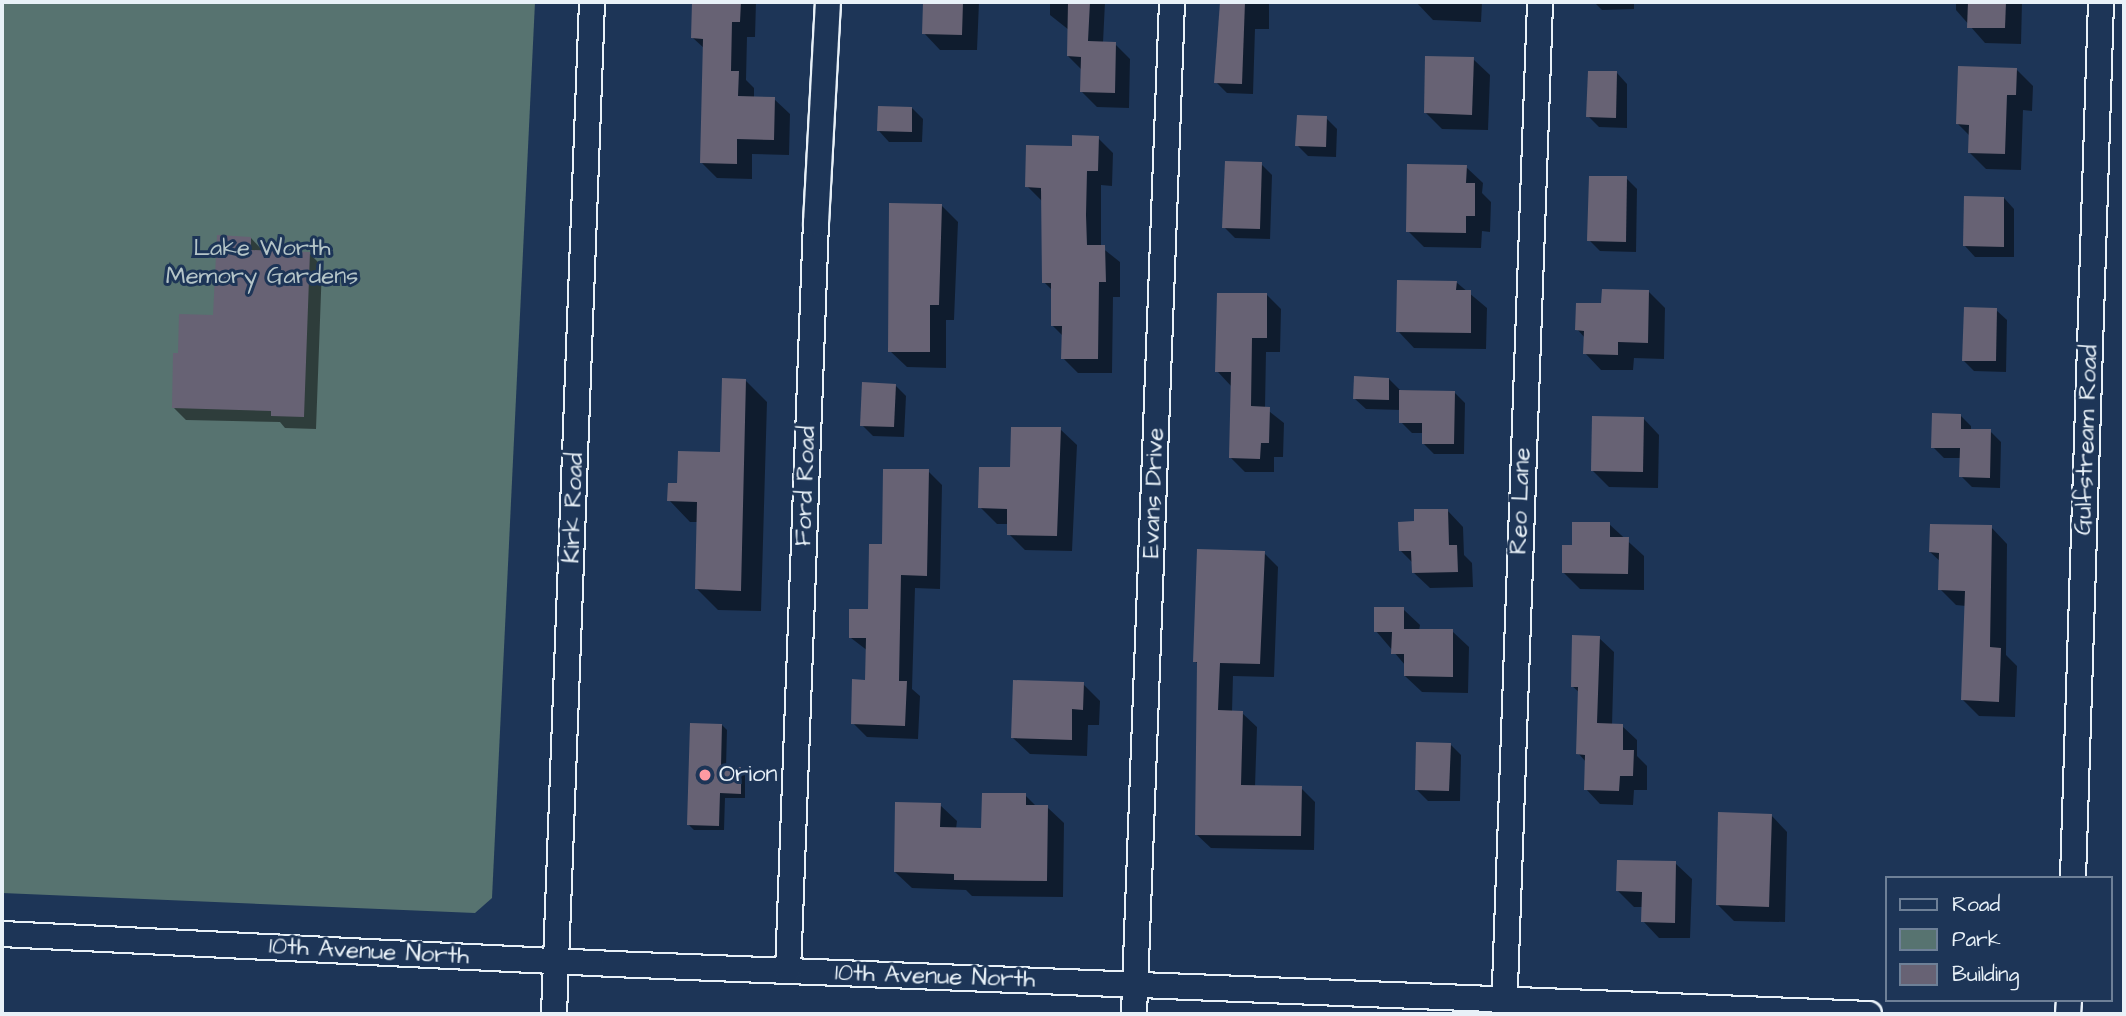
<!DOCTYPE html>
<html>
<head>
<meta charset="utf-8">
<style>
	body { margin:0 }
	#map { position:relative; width:2126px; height:1016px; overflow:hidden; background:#1d3557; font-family:"Architects Daughter",sans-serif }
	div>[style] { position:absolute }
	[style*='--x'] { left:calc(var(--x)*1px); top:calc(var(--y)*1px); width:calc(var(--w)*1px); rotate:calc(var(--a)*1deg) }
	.green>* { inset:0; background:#577370 }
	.shadow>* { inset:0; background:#0007 }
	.building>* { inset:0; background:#676274 }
	.roads { filter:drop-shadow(2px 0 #e8f1f8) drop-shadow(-2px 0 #e8f1f8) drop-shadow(0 2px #e8f1f8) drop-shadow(0 -2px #e8f1f8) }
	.minor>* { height:24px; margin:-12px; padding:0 12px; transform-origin:12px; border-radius:12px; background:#1d3557 }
	.dots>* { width:19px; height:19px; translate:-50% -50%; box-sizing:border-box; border:4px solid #1d3557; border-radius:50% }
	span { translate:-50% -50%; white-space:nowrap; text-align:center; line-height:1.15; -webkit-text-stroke:6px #1d3557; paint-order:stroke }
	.park-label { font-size:24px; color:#b5c5c8 }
	.street-label { font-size:24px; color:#e8f1f8 }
	.poi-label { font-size:24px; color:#e8f1f8 }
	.left { translate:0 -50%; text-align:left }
	.frame { position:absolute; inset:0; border:4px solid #e8f1f8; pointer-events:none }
	.legend { position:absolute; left:1885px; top:876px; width:228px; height:126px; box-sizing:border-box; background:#1d3557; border:2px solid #6e8097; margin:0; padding:9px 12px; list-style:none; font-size:21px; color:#e8f1f8 }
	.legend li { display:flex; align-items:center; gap:14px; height:35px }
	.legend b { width:35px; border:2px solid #6e8097 }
</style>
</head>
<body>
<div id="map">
	<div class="green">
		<div style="clip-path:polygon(2px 2px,535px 2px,492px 898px,475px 913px,2px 893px)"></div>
	</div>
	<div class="shadow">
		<div style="clip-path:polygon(694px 2px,756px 2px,755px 37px,747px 37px,746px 80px,754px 88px,754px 98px,774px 99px,790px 114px,789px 155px,752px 154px,752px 179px,717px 178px,702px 163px,705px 49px,693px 38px)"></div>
		<div style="clip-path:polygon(925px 2px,979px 2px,977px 50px,940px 50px,924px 33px)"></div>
		<div style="clip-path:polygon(1050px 2px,1105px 2px,1103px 43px,1115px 44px,1130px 59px,1129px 108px,1097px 107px,1082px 92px,1082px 70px,1068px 56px,1069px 30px,1050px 15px)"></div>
		<div style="clip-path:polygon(1221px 2px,1269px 2px,1269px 29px,1255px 29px,1253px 94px,1227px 93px,1216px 82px)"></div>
		<div style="clip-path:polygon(1416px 2px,1482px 2px,1481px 22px,1433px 20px)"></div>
		<div style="clip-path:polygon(1594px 2px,1634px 2px,1634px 9px,1602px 10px)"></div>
		<div style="clip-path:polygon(1956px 2px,2022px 2px,2021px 44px,1985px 43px,1956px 10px)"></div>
		<div style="clip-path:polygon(1473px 59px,1490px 75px,1488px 130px,1442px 129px,1426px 113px)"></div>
		<div style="clip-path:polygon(2016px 69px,2033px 86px,2032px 111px,2023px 110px,2021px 170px,1986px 169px,1969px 152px,1970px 136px,1958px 124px)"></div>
		<div style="clip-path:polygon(1617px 73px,1627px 84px,1627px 128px,1599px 127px,1588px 116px)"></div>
		<div style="clip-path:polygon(912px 108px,923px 119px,922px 142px,889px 142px,879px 131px)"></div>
		<div style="clip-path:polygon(1326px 118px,1337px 129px,1336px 157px,1308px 156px,1297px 145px)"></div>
		<div style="clip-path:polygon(1098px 138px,1113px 153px,1112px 186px,1101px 185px,1101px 247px,1120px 262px,1120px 297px,1113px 297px,1112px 373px,1078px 373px,1063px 358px,1063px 336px,1052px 325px,1053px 291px,1044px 282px,1042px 201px,1027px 186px,1073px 148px)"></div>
		<div style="clip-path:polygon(1261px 164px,1272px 175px,1270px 239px,1235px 238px,1224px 227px)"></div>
		<div style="clip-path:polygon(1466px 167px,1483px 183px,1482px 193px,1491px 202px,1490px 232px,1482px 231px,1481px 248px,1424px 247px,1408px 231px)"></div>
		<div style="clip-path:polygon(1626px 178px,1637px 189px,1636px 252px,1600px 251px,1589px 240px)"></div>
		<div style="clip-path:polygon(2004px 198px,2014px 209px,2014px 257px,1975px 257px,1965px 246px)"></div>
		<div style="clip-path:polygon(941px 205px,958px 222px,954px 320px,946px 320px,946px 368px,907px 367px,890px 351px)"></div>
		<div style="clip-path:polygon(251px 238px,263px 251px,310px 254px,322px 266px,316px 429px,285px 428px,280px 422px,186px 420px,174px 408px,179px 355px,215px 317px)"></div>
		<div style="clip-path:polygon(1456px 282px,1487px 308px,1486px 349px,1414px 348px,1398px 331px)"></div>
		<div style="clip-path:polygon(1649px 292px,1665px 308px,1664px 359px,1634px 358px,1633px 370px,1601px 370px,1585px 353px,1585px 338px,1577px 329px,1603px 305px)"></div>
		<div style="clip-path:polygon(1267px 295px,1281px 309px,1280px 352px,1266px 352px,1265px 408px,1284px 423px,1283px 457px,1274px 457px,1274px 472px,1245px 472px,1231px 458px,1232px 387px,1217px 371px)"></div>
		<div style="clip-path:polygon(1996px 310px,2007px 320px,2006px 372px,1974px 371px,1963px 360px)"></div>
		<div style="clip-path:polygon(1389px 379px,1400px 390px,1454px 392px,1465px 403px,1464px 454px,1434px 454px,1423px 443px,1423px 433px,1412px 433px,1401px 422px,1401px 410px,1366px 409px,1355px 399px)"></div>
		<div style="clip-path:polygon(745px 380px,767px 402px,761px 611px,718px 610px,697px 589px,699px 522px,690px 522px,669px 500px,679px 484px,722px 454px)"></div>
		<div style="clip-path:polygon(895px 385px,906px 396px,904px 437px,873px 436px,862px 425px)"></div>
		<div style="clip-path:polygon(1961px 416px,1971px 426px,1971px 431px,1990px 431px,2001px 442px,2000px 488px,1972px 487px,1961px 476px,1961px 458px,1944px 458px,1933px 447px)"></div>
		<div style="clip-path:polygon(1643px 418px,1659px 435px,1658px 488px,1609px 487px,1593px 471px)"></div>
		<div style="clip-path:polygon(1060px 429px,1077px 445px,1072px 551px,1025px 550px,1009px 534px,1009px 524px,997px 524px,980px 507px,1012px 469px)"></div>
		<div style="clip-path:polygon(928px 471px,942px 485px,940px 589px,915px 588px,912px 689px,920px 696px,918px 739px,867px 737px,853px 723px,867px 681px,868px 651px,851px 638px,870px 611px,883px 546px)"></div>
		<div style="clip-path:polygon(1447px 510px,1463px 527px,1464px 555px,1472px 563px,1473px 587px,1430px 588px,1413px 572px,1413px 563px,1401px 551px,1416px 523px)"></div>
		<div style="clip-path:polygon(1609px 524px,1644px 556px,1644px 590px,1580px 589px,1563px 572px,1574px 547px)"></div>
		<div style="clip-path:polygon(1991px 527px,2007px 544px,2006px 655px,2017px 666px,2015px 717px,1979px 716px,1962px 699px,1966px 606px,1956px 605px,1940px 589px,1941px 562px,1930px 552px)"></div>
		<div style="clip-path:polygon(1264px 553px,1278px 567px,1274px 677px,1233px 676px,1232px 712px,1242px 713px,1257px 727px,1255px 787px,1301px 788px,1315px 802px,1314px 850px,1211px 848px,1196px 834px,1199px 665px,1195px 661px)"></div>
		<div style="clip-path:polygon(1403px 609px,1420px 625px,1419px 631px,1452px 631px,1469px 647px,1468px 693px,1422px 692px,1405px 676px,1405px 665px,1376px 631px)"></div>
		<div style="clip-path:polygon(1599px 638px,1614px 652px,1612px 726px,1622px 726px,1637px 740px,1637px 756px,1647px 766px,1647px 790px,1634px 790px,1633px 805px,1600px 804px,1586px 789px,1586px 762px,1578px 753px,1580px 693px,1572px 686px)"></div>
		<div style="clip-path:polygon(1083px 684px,1100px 701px,1099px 725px,1088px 725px,1087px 756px,1030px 754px,1013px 738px)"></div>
		<div style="clip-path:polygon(722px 725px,727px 730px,726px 768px,740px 769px,745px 774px,745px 798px,725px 798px,724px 830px,694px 830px,689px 825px)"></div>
		<div style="clip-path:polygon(1450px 744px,1461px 755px,1460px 801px,1428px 801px,1417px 790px)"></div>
		<div style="clip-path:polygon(1025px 795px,1037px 807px,1047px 807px,1064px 823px,1063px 897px,972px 896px,966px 890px,912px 888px,895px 872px,940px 805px,957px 821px,956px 829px,983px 829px)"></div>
		<div style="clip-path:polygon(1771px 815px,1787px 832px,1785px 922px,1734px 921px,1718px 905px)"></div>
		<div style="clip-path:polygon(1675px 863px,1692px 879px,1690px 938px,1659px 938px,1643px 921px,1643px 907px,1634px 907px,1618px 891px)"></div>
	</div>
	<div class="building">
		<div style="clip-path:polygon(692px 2px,741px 2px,740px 22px,732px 22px,731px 71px,739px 71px,738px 96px,775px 97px,774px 140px,737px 139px,737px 164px,700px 163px,703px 39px,691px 38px)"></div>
		<div style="clip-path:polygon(923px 2px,963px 2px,962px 35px,922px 34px)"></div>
		<div style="clip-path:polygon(1068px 2px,1090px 2px,1088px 41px,1116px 42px,1115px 93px,1080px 92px,1081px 57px,1067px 56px)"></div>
		<div style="clip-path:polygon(1220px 2px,1245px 2px,1242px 84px,1214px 83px)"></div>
		<div style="clip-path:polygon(1968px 2px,2006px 2px,2005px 28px,1967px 28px)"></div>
		<div style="clip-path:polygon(1425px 56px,1474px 57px,1472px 115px,1424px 113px)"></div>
		<div style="clip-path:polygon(1958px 66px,2017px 68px,2016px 95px,2007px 95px,2005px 154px,1968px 153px,1969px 125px,1956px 124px)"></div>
		<div style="clip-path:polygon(1588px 71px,1617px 71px,1616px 118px,1586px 117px)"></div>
		<div style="clip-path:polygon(878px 106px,912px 107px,912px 132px,877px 131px)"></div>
		<div style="clip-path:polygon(1297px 115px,1327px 116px,1326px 147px,1295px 146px)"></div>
		<div style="clip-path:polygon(1072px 135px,1099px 136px,1098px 171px,1087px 171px,1086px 215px,1087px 245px,1105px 245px,1106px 282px,1099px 282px,1098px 359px,1061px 359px,1062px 326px,1051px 326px,1051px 283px,1042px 283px,1041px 188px,1025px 187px,1026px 145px,1072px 146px)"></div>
		<div style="clip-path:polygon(1225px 161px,1262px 162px,1260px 229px,1222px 228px)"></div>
		<div style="clip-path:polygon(1407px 164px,1467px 165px,1466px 183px,1475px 183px,1475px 216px,1466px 216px,1466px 233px,1406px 232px)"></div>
		<div style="clip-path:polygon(1589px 176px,1627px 176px,1626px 242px,1587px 241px)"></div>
		<div style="clip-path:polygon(1964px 196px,2004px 197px,2004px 247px,1963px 246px)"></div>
		<div style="clip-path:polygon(889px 203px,942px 204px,939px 305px,930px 305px,930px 352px,888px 352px)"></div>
		<div style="clip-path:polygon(217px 235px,251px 237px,251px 250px,310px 252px,304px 417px,271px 416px,271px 411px,172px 408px,173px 353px,178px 353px,179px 314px,213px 315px)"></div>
		<div style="clip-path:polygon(1397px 280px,1457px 281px,1456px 290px,1471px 290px,1471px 333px,1396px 332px)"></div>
		<div style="clip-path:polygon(1602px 289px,1649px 290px,1648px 343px,1618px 342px,1618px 355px,1583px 354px,1584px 331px,1575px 330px,1576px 303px,1601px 303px)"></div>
		<div style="clip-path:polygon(1217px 293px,1267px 293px,1267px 338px,1252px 338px,1251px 406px,1270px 407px,1269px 443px,1261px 443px,1260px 459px,1229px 458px,1231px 372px,1215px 372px)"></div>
		<div style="clip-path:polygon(1964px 307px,1997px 308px,1996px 361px,1962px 361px)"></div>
		<div style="clip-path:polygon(1354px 376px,1389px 378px,1389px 400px,1353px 399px)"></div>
		<div style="clip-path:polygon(722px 378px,746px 379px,741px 591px,695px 589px,697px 502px,667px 501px,668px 483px,677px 483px,678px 451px,720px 452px)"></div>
		<div style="clip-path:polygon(862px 382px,896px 384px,894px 427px,860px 426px)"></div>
		<div style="clip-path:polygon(1399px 390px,1455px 391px,1454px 444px,1422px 444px,1422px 423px,1399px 423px)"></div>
		<div style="clip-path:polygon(1932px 413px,1961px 414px,1961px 429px,1991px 429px,1990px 478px,1959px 477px,1960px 448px,1931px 448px)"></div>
		<div style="clip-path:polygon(1592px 416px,1644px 417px,1643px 472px,1591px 471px)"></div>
		<div style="clip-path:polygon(1011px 427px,1061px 427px,1057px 536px,1007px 535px,1007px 509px,978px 508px,979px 467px,1010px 467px)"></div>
		<div style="clip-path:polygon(883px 469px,929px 469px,927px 576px,901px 575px,899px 681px,907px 681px,905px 726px,851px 724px,852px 679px,865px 680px,866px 638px,849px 638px,849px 609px,868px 609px,869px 544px,882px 544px)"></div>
		<div style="clip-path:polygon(1414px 509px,1448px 509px,1449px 545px,1457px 545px,1458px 572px,1412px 573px,1411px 551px,1399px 551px,1398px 522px,1414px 521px)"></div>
		<div style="clip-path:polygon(1572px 522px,1610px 522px,1610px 537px,1629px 537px,1628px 574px,1562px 573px,1562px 545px,1572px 545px)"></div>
		<div style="clip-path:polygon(1930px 524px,1992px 525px,1990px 647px,2001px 648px,1999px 702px,1961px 700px,1965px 591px,1938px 590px,1939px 553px,1929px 552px)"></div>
		<div style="clip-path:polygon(1197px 549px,1265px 551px,1260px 664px,1220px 663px,1218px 710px,1243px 711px,1241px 785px,1302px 786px,1301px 836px,1195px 835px,1197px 662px,1193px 662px)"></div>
		<div style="clip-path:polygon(1374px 607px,1404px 607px,1404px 629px,1453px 629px,1453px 677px,1404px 676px,1404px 654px,1391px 654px,1392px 632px,1374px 632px)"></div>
		<div style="clip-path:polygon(1572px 635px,1600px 636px,1597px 723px,1623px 724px,1623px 750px,1634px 750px,1633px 776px,1620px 776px,1619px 791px,1584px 790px,1585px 755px,1576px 754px,1578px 687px,1571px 687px)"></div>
		<div style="clip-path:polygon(1013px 680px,1084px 682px,1083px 710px,1072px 709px,1072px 740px,1011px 738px)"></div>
		<div style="clip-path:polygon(690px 723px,722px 724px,721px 767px,741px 767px,741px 794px,720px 793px,719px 826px,687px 825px)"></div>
		<div style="clip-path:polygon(1416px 742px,1451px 743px,1449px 791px,1415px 790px)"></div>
		<div style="clip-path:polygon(982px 793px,1026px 793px,1026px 805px,1048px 805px,1047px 881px,954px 880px,954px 874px,894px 872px,895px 802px,941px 803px,940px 827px,981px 828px)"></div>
		<div style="clip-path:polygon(1718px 812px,1772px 814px,1769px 907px,1716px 905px)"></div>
		<div style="clip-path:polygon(1617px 860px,1676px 861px,1675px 923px,1641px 922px,1642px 892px,1616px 891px)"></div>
	</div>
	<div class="roads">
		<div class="minor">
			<div style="--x:2073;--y:878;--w:876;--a:-88.17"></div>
			<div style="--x:2;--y:934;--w:612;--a:2.81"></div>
			<div style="--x:613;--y:964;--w:1257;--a:2.28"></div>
			<div style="--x:788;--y:971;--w:749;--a:-87.86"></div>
			<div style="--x:816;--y:223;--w:221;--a:-86.9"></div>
			<div style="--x:554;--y:1014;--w:1013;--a:-87.85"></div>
			<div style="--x:1134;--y:1014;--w:1013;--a:-87.85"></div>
			<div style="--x:1504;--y:1014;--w:1013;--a:-87.96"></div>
			<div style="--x:2068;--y:1014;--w:14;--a:-86"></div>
		</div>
	</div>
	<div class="dots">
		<div style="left:705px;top:775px;background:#ff9aa2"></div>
	</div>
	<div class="park-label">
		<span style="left:262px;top:263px">Lake Worth<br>Memory Gardens</span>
	</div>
	<div class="street-label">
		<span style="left:2087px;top:440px;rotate:-88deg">Gulfstream Road</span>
		<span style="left:806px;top:486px;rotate:-88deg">Ford Road</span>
		<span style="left:1154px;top:493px;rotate:-88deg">Evans Drive</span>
		<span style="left:1521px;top:501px;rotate:-88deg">Reo Lane</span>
		<span style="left:574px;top:508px;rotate:-88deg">Kirk Road</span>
		<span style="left:369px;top:952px;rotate:3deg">10th Avenue North</span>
		<span style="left:935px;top:977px;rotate:2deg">10th Avenue North</span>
	</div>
	<div class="poi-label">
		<span class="left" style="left:719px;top:775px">Orion</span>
	</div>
	<div class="frame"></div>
	<ul class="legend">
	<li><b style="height:9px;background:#1d3557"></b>Road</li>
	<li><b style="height:19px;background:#577370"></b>Park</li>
	<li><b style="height:19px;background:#676274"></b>Building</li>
	</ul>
</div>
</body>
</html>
